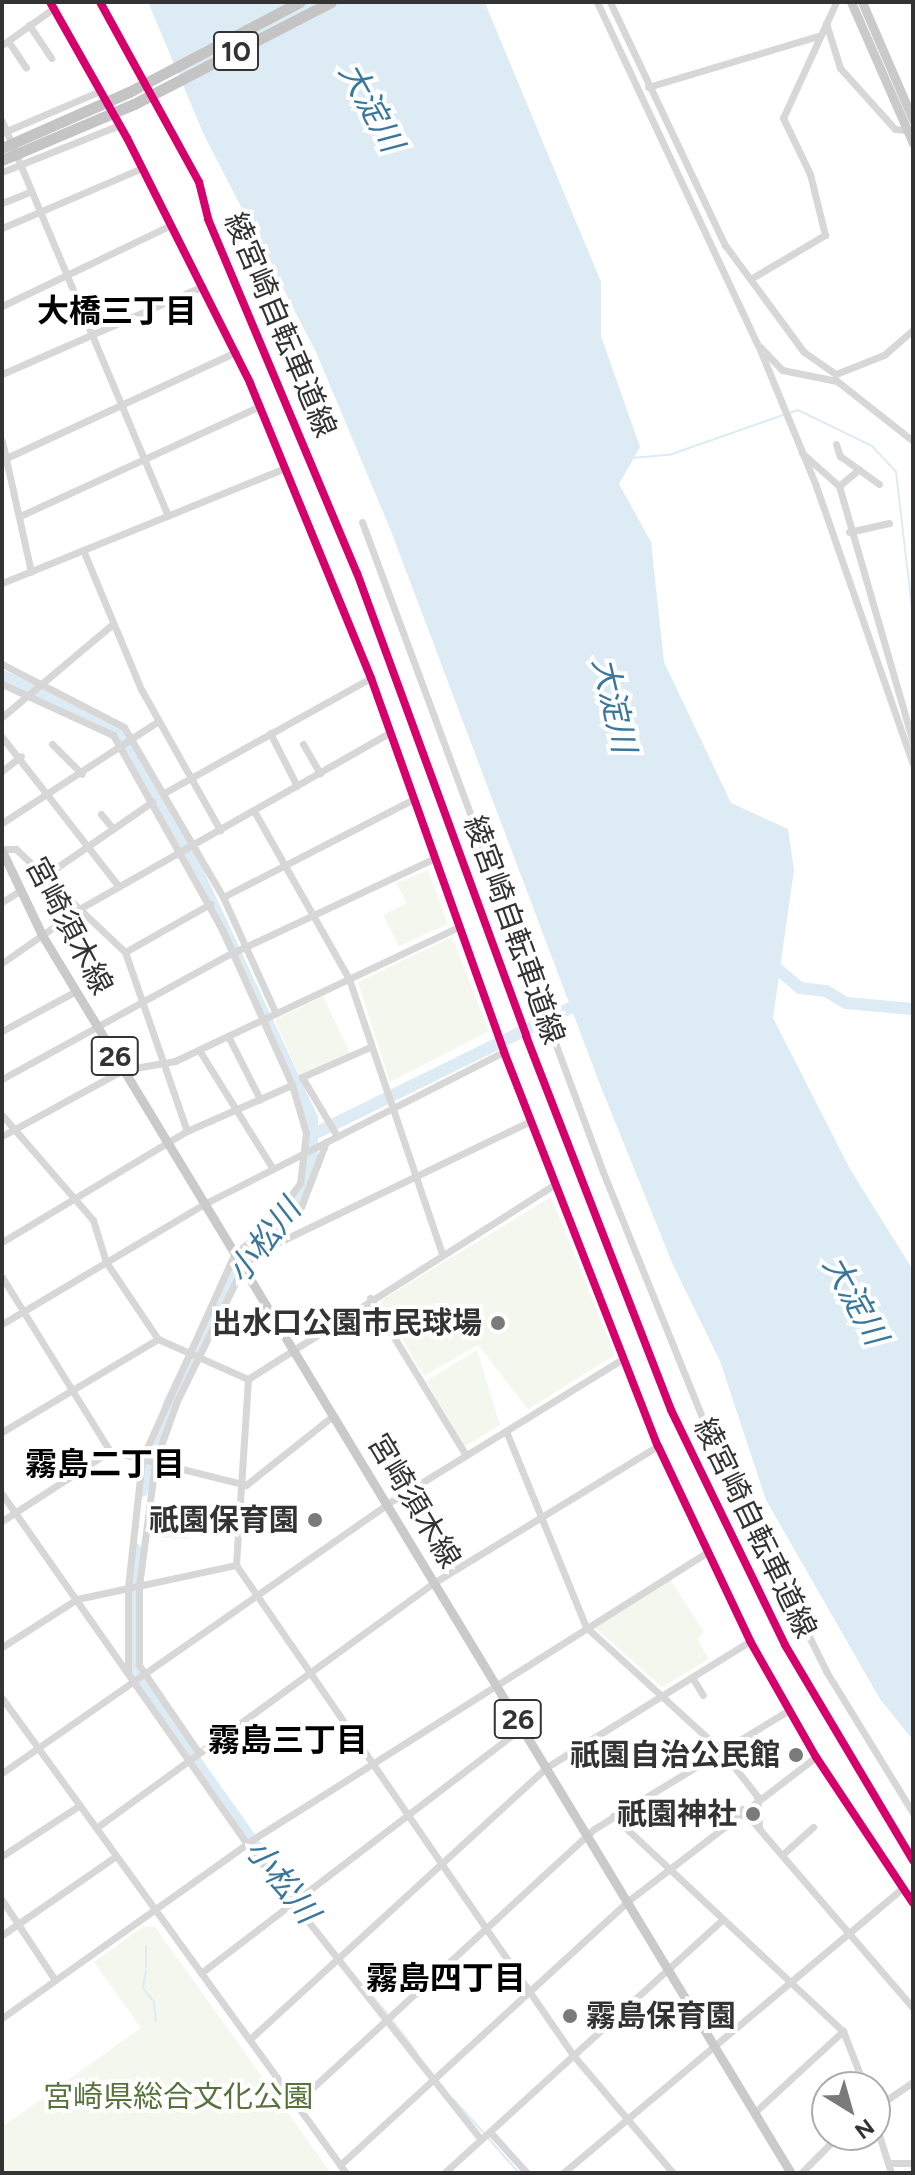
<!DOCTYPE html>
<html>
<head>
<meta charset="utf-8">
<style>
	body { margin:0 }
	#map { position:relative; width:915px; height:2175px; overflow:hidden; background:#fff; font-family:Figtree,"Noto Sans JP",sans-serif }
	div>[style] { position:absolute }
	[style*='--x'] { left:calc(var(--x)*1px); top:calc(var(--y)*1px); width:calc(var(--w)*1px); rotate:calc(var(--a)*1deg) }
	.green>* { inset:0; background:#f3f7ee }
	.water>* { inset:0; background:#dcebf4 }
	.stream>* { height:2px; margin:-1px; padding:0 1px; transform-origin:1px; border-radius:1px; background:#dcebf4 }
	.river>* { height:12px; margin:-6px; padding:0 6px; transform-origin:6px; border-radius:6px; background:#dcebf4 }
	.minor>* { height:7px; margin:-3.5px; padding:0 3.5px; transform-origin:3.5px; border-radius:3.5px; background:#d7d7d7 }
	.major>* { height:9px; margin:-4.5px; padding:0 4.5px; transform-origin:4.5px; border-radius:4.5px; background:#cacaca }
	.highway>* { height:11px; margin:-5.5px; padding:0 5.5px; transform-origin:5.5px; border-radius:5.5px; background:#c4c4c4 }
	.cycleway>* { height:8px; margin:-4px; padding:0 4px; transform-origin:4px; border-radius:4px; background:#d6006c }
	.dots>* { width:22px; height:22px; translate:-50% -50%; box-sizing:border-box; border:4px solid #fff; border-radius:50% }
	span { translate:-50% -50%; white-space:nowrap; text-align:center; line-height:1.15; -webkit-text-stroke:8px #fff; paint-order:stroke }
	.shield-label span { padding:2px 6px; background:#fff; border:2px solid; border-radius:6px; -webkit-text-stroke-width:0 }
	.shield-label { font-size:28px; color:#333; font-weight:700 }
	.street-label { font-size:30px; color:#333 }
	.poi-label { font-size:30px; color:#333; font-weight:700 }
	.right { translate:-100% -50%; text-align:right }
	.left { translate:0 -50%; text-align:left }
	.park-label { font-size:30px; color:#56733c }
	.water-label { font-size:32px; color:#3a779c; font-style:italic }
	.neighbourhood-label { font-size:32px; color:#000; font-weight:700 }
	.frame { position:absolute; inset:0; border:4px solid #333; pointer-events:none }
	.north { position:absolute; left:811px; top:2071px; width:80px; height:80px; box-sizing:border-box; background:#fff; border:2px solid #adadad; border-radius:50%; rotate:143deg; font-size:22px; font-weight:700; line-height:32px; text-align:center; color:#333 }
	.north::after { content:''; display:block; margin:auto; width:28px; height:36px; background:#7a7a7a; clip-path:polygon(50% 0,100% 100%,50% 72%,0 100%) }
</style>
</head>
<body>
<div id="map">
	<div class="green">
		<div style="clip-path:polygon(428px 870px,448px 924px,399px 946px,383px 915px,407px 903px,396px 883px)"></div>
		<div style="clip-path:polygon(452px 937px,489px 1031px,390px 1082px,358px 982px)"></div>
		<div style="clip-path:polygon(323px 996px,350px 1053px,299px 1075px,275px 1020px)"></div>
		<div style="clip-path:polygon(551px 1197px,615px 1355px,528px 1409px,478px 1345px,424px 1376px,380px 1301px)"></div>
		<div style="clip-path:polygon(477px 1350px,500px 1425px,465px 1446px,426px 1381px)"></div>
		<div style="clip-path:polygon(148px 1505px,193px 1514px,188px 1539px,145px 1537px)"></div>
		<div style="clip-path:polygon(669px 1578px,704px 1632px,697px 1639px,709px 1659px,662px 1687px,592px 1625px)"></div>
		<div style="clip-path:polygon(144px 1926px,155px 1927px,331px 2173px,2px 2173px,2px 2127px,141px 2028px,94px 1962px)"></div>
	</div>
	<div class="water">
		<div style="clip-path:polygon(148px 2px,485px 3px,601px 282px,601px 336px,640px 447px,619px 484px,651px 542px,664px 662px,731px 803px,788px 829px,794px 870px,773px 1018px,850px 1169px,913px 1270px,913px 1740px,880px 1699px,766px 1500px,720px 1361px,673px 1265px,599px 1082px,391px 531px,316px 352px,204px 135px)"></div>
	</div>
	<div class="stream">
		<div style="--x:789;--y:413;--w:9;--a:-18"></div>
		<div style="--x:798;--y:410;--w:82;--a:25.9"></div>
		<div style="--x:872;--y:446;--w:35;--a:47"></div>
		<div style="--x:896;--y:472;--w:146;--a:83.3"></div>
		<div style="--x:632;--y:458;--w:37;--a:-5"></div>
		<div style="--x:669;--y:455;--w:121;--a:-19.3"></div>
		<div style="--x:146;--y:1967;--w:21;--a:-90"></div>
		<div style="--x:146;--y:1970;--w:18;--a:99"></div>
		<div style="--x:143;--y:1988;--w:18;--a:52"></div>
		<div style="--x:154;--y:2002;--w:19;--a:84"></div>
		<div style="--x:369;--y:1992;--w:30;--a:50"></div>
		<div style="--x:392;--y:2020;--w:41;--a:52.9"></div>
		<div style="--x:453;--y:2099;--w:46;--a:47.6"></div>
		<div style="--x:488;--y:2138;--w:47;--a:48.5"></div>
	</div>
	<div class="river">
		<div style="--x:2;--y:676;--w:115;--a:23.7"></div>
		<div style="--x:107;--y:722;--w:21;--a:43"></div>
		<div style="--x:122;--y:736;--w:133;--a:60.1"></div>
		<div style="--x:188;--y:851;--w:294;--a:65.1"></div>
		<div style="--x:312;--y:1118;--w:40;--a:90"></div>
		<div style="--x:312;--y:1158;--w:36;--a:104"></div>
		<div style="--x:303;--y:1193;--w:106;--a:131.5"></div>
		<div style="--x:233;--y:1272;--w:147;--a:115.9"></div>
		<div style="--x:169;--y:1404;--w:91;--a:107.2"></div>
		<div style="--x:767;--y:960;--w:43;--a:40.3"></div>
		<div style="--x:800;--y:988;--w:26;--a:7"></div>
		<div style="--x:826;--y:991;--w:23;--a:31"></div>
		<div style="--x:846;--y:1003;--w:67;--a:5.1"></div>
		<div style="--x:314;--y:1134;--w:301;--a:-26.2"></div>
		<div style="--x:135;--y:1549;--w:124;--a:90.9"></div>
		<div style="--x:133;--y:1673;--w:257;--a:54.6"></div>
	</div>
	<div class="minor">
		<div style="--x:50;--y:2;--w:156;--a:60.5"></div>
		<div style="--x:127;--y:138;--w:274;--a:63.3"></div>
		<div style="--x:250;--y:383;--w:319;--a:67.7"></div>
		<div style="--x:371;--y:678;--w:397;--a:70.4"></div>
		<div style="--x:504;--y:1052;--w:423;--a:68.7"></div>
		<div style="--x:658;--y:1446;--w:216;--a:64.7"></div>
		<div style="--x:750;--y:1641;--w:133;--a:60.4"></div>
		<div style="--x:816;--y:1757;--w:175;--a:56.4"></div>
		<div style="--x:597;--y:2;--w:379;--a:64.9"></div>
		<div style="--x:758;--y:345;--w:152;--a:67.6"></div>
		<div style="--x:816;--y:486;--w:295;--a:70.8"></div>
		<div style="--x:610;--y:2;--w:269;--a:64.7"></div>
		<div style="--x:725;--y:245;--w:133;--a:53.6"></div>
		<div style="--x:804;--y:352;--w:39;--a:35"></div>
		<div style="--x:836;--y:374;--w:52;--a:-21.6"></div>
		<div style="--x:884;--y:355;--w:38;--a:-41"></div>
		<div style="--x:826;--y:23;--w:47;--a:72.7"></div>
		<div style="--x:840;--y:68;--w:82;--a:48"></div>
		<div style="--x:895;--y:129;--w:18;--a:6"></div>
		<div style="--x:29;--y:25;--w:40;--a:56"></div>
		<div style="--x:8;--y:41;--w:32;--a:56"></div>
		<div style="--x:2;--y:45;--w:64;--a:-35.4"></div>
		<div style="--x:648;--y:87;--w:177;--a:-16.7"></div>
		<div style="--x:2;--y:121;--w:428;--a:67.2"></div>
		<div style="--x:2;--y:133;--w:107;--a:-23.2"></div>
		<div style="--x:2;--y:172;--w:124;--a:-21.8"></div>
		<div style="--x:2;--y:203;--w:31;--a:-22"></div>
		<div style="--x:2;--y:228;--w:152;--a:-23.2"></div>
		<div style="--x:752;--y:278;--w:85;--a:-30.5"></div>
		<div style="--x:825;--y:235;--w:63;--a:-103.8"></div>
		<div style="--x:810;--y:174;--w:62;--a:-115.7"></div>
		<div style="--x:783;--y:118;--w:128;--a:-65.4"></div>
		<div style="--x:2;--y:306;--w:187;--a:-25.6"></div>
		<div style="--x:760;--y:347;--w:32;--a:46"></div>
		<div style="--x:782;--y:370;--w:56;--a:11.3"></div>
		<div style="--x:837;--y:381;--w:97;--a:38.3"></div>
		<div style="--x:2;--y:374;--w:219;--a:-23.6"></div>
		<div style="--x:2;--y:441;--w:134;--a:77.5"></div>
		<div style="--x:836;--y:444;--w:13;--a:72"></div>
		<div style="--x:840;--y:456;--w:48;--a:35.7"></div>
		<div style="--x:802;--y:453;--w:50;--a:41.7"></div>
		<div style="--x:839;--y:486;--w:267;--a:73.9"></div>
		<div style="--x:2;--y:460;--w:258;--a:-24.8"></div>
		<div style="--x:839;--y:486;--w:26;--a:-40"></div>
		<div style="--x:20;--y:516;--w:262;--a:-24.6"></div>
		<div style="--x:362;--y:522;--w:693;--a:69.66"></div>
		<div style="--x:603;--y:1172;--w:278;--a:68"></div>
		<div style="--x:707;--y:1430;--w:269;--a:63.7"></div>
		<div style="--x:826;--y:1671;--w:167;--a:58.5"></div>
		<div style="--x:849;--y:532;--w:41;--a:-12.7"></div>
		<div style="--x:83;--y:550;--w:151;--a:67.4"></div>
		<div style="--x:141;--y:689;--w:162;--a:60.7"></div>
		<div style="--x:2;--y:583;--w:305;--a:-22.1"></div>
		<div style="--x:2;--y:664;--w:137;--a:27.3"></div>
		<div style="--x:124;--y:727;--w:197;--a:59.8"></div>
		<div style="--x:223;--y:897;--w:128;--a:65.6"></div>
		<div style="--x:2;--y:684;--w:122;--a:24.7"></div>
		<div style="--x:113;--y:735;--w:223;--a:60.7"></div>
		<div style="--x:222;--y:929;--w:171;--a:65.8"></div>
		<div style="--x:292;--y:1085;--w:50;--a:73.7"></div>
		<div style="--x:306;--y:1133;--w:50;--a:96.8"></div>
		<div style="--x:300;--y:1183;--w:49;--a:125.9"></div>
		<div style="--x:271;--y:1223;--w:49;--a:139.1"></div>
		<div style="--x:234;--y:1255;--w:224;--a:114.3"></div>
		<div style="--x:142;--y:1459;--w:130;--a:96.2"></div>
		<div style="--x:128;--y:1588;--w:84;--a:90"></div>
		<div style="--x:2;--y:717;--w:145;--a:-40"></div>
		<div style="--x:270;--y:733;--w:59;--a:63"></div>
		<div style="--x:2;--y:737;--w:190;--a:52"></div>
		<div style="--x:52;--y:744;--w:42;--a:45"></div>
		<div style="--x:303;--y:744;--w:34;--a:60"></div>
		<div style="--x:2;--y:771;--w:24;--a:-38"></div>
		<div style="--x:164;--y:793;--w:237;--a:-29.1"></div>
		<div style="--x:254;--y:811;--w:193;--a:60.5"></div>
		<div style="--x:349;--y:979;--w:290;--a:71.3"></div>
		<div style="--x:101;--y:814;--w:19;--a:51"></div>
		<div style="--x:2;--y:823;--w:185;--a:-33.1"></div>
		<div style="--x:2;--y:849;--w:14;--a:0"></div>
		<div style="--x:16;--y:849;--w:150;--a:43.4"></div>
		<div style="--x:125;--y:952;--w:189;--a:70.9"></div>
		<div style="--x:46;--y:875;--w:129;--a:-34.6"></div>
		<div style="--x:223;--y:897;--w:212;--a:-27.2"></div>
		<div style="--x:2;--y:902;--w:22;--a:-32"></div>
		<div style="--x:125;--y:952;--w:98;--a:-29.5"></div>
		<div style="--x:2;--y:963;--w:96;--a:-34.8"></div>
		<div style="--x:81;--y:908;--w:354;--a:-29.6"></div>
		<div style="--x:2;--y:1031;--w:84;--a:-28.4"></div>
		<div style="--x:228;--y:1036;--w:71;--a:63.1"></div>
		<div style="--x:199;--y:1050;--w:140;--a:58.1"></div>
		<div style="--x:2;--y:1079;--w:258;--a:-28.8"></div>
		<div style="--x:228;--y:955;--w:226;--a:-25.1"></div>
		<div style="--x:2;--y:1115;--w:139;--a:49.1"></div>
		<div style="--x:93;--y:1220;--w:44;--a:72.8"></div>
		<div style="--x:106;--y:1262;--w:93;--a:56"></div>
		<div style="--x:158;--y:1339;--w:98;--a:24"></div>
		<div style="--x:2;--y:1136;--w:138;--a:-28.6"></div>
		<div style="--x:123;--y:1070;--w:53;--a:-9.8"></div>
		<div style="--x:175;--y:1061;--w:314;--a:-25.3"></div>
		<div style="--x:337;--y:1136;--w:69;--a:-120.7"></div>
		<div style="--x:302;--y:1077;--w:74;--a:-23.8"></div>
		<div style="--x:2;--y:1242;--w:216;--a:-31"></div>
		<div style="--x:187;--y:1131;--w:115;--a:-23.7"></div>
		<div style="--x:273;--y:1245;--w:286;--a:-25.7"></div>
		<div style="--x:2;--y:1277;--w:205;--a:58.2"></div>
		<div style="--x:110;--y:1451;--w:140;--a:14"></div>
		<div style="--x:370;--y:1298;--w:184;--a:58.6"></div>
		<div style="--x:2;--y:1324;--w:235;--a:-30.7"></div>
		<div style="--x:204;--y:1204;--w:336;--a:-26.9"></div>
		<div style="--x:248;--y:1379;--w:186;--a:93.7"></div>
		<div style="--x:236;--y:1565;--w:595;--a:55.48"></div>
		<div style="--x:573;--y:2055;--w:155;--a:49.7"></div>
		<div style="--x:248;--y:1379;--w:362;--a:-32.4"></div>
		<div style="--x:506;--y:1431;--w:212;--a:67.8"></div>
		<div style="--x:586;--y:1627;--w:184;--a:42.4"></div>
		<div style="--x:722;--y:1751;--w:57;--a:52.1"></div>
		<div style="--x:757;--y:1796;--w:32;--a:86"></div>
		<div style="--x:2;--y:1432;--w:182;--a:-30.8"></div>
		<div style="--x:246;--y:1485;--w:112;--a:-38.5"></div>
		<div style="--x:2;--y:1494;--w:426;--a:55"></div>
		<div style="--x:246;--y:1843;--w:378;--a:51.6"></div>
		<div style="--x:2;--y:1521;--w:129;--a:-32.9"></div>
		<div style="--x:2;--y:1647;--w:89;--a:-32.6"></div>
		<div style="--x:77;--y:1599;--w:163;--a:-12.1"></div>
		<div style="--x:692;--y:1677;--w:21;--a:59"></div>
		<div style="--x:2;--y:1698;--w:586;--a:54.09"></div>
		<div style="--x:199;--y:1753;--w:107;--a:-124.3"></div>
		<div style="--x:139;--y:1665;--w:79;--a:-90"></div>
		<div style="--x:139;--y:1586;--w:125;--a:-82.6"></div>
		<div style="--x:155;--y:1462;--w:65;--a:-70.2"></div>
		<div style="--x:177;--y:1401;--w:149;--a:-63.8"></div>
		<div style="--x:243;--y:1267;--w:83;--a:-46"></div>
		<div style="--x:301;--y:1207;--w:70;--a:-69"></div>
		<div style="--x:2;--y:1773;--w:470;--a:-34.9"></div>
		<div style="--x:387;--y:1504;--w:277;--a:-31.6"></div>
		<div style="--x:742;--y:1809;--w:262;--a:49.3"></div>
		<div style="--x:613;--y:1816;--w:315;--a:43.1"></div>
		<div style="--x:843;--y:2031;--w:60;--a:68.6"></div>
		<div style="--x:96;--y:1828;--w:419;--a:-36"></div>
		<div style="--x:435;--y:1582;--w:261;--a:-31.4"></div>
		<div style="--x:782;--y:1855;--w:42;--a:-42.1"></div>
		<div style="--x:2;--y:1856;--w:93;--a:-33.2"></div>
		<div style="--x:2;--y:1900;--w:96;--a:56.5"></div>
		<div style="--x:2;--y:1935;--w:139;--a:-34.7"></div>
		<div style="--x:201;--y:1973;--w:405;--a:-37.4"></div>
		<div style="--x:2;--y:2018;--w:310;--a:-35.4"></div>
		<div style="--x:255;--y:1838;--w:534;--a:-32.29"></div>
		<div style="--x:250;--y:2039;--w:403;--a:-42.5"></div>
		<div style="--x:547;--y:1767;--w:239;--a:-31.8"></div>
		<div style="--x:296;--y:2103;--w:405;--a:-42.6"></div>
		<div style="--x:594;--y:1829;--w:228;--a:-31.4"></div>
		<div style="--x:875;--y:2108;--w:46;--a:-34.4"></div>
		<div style="--x:755;--y:2112;--w:120;--a:-42.6"></div>
		<div style="--x:875;--y:2122;--w:53;--a:72.6"></div>
		<div style="--x:490;--y:2132;--w:55;--a:47.9"></div>
		<div style="--x:890;--y:2163;--w:23;--a:0"></div>
		<div style="--x:340;--y:2165;--w:391;--a:-42.5"></div>
		<div style="--x:628;--y:1901;--w:237;--a:-37.5"></div>
		<div style="--x:444;--y:2173;--w:376;--a:-42.3"></div>
		<div style="--x:563;--y:2173;--w:441;--a:-40"></div>
		<div style="--x:801;--y:2173;--w:54;--a:-45"></div>
	</div>
	<div class="major">
		<div style="--x:851;--y:2;--w:154;--a:66.3"></div>
		<div style="--x:862;--y:2;--w:129;--a:66.6"></div>
		<div style="--x:2;--y:851;--w:93;--a:64.5"></div>
		<div style="--x:42;--y:935;--w:1447;--a:58.83"></div>
	</div>
	<div class="highway">
		<div style="--x:2;--y:148;--w:139;--a:-23.8"></div>
		<div style="--x:129;--y:92;--w:193;--a:-27.8"></div>
		<div style="--x:2;--y:160;--w:143;--a:-23"></div>
		<div style="--x:134;--y:104;--w:222;--a:-27.4"></div>
	</div>
	<div class="cycleway">
		<div style="--x:50;--y:2;--w:156;--a:60.5"></div>
		<div style="--x:127;--y:138;--w:274;--a:63.3"></div>
		<div style="--x:250;--y:383;--w:319;--a:67.7"></div>
		<div style="--x:371;--y:678;--w:397;--a:70.4"></div>
		<div style="--x:504;--y:1052;--w:423;--a:68.7"></div>
		<div style="--x:658;--y:1446;--w:216;--a:64.7"></div>
		<div style="--x:750;--y:1641;--w:133;--a:60.4"></div>
		<div style="--x:816;--y:1757;--w:175;--a:56.4"></div>
		<div style="--x:100;--y:2;--w:205;--a:61.2"></div>
		<div style="--x:199;--y:182;--w:38;--a:76"></div>
		<div style="--x:208;--y:219;--w:384;--a:67.2"></div>
		<div style="--x:357;--y:573;--w:493;--a:69.9"></div>
		<div style="--x:526;--y:1036;--w:401;--a:68.8"></div>
		<div style="--x:671;--y:1410;--w:261;--a:64.1"></div>
		<div style="--x:785;--y:1645;--w:251;--a:59.3"></div>
	</div>
	<div class="dots">
		<div style="left:498px;top:1323px;background:#7a7a7a"></div>
		<div style="left:315px;top:1520px;background:#7a7a7a"></div>
		<div style="left:796px;top:1755px;background:#7a7a7a"></div>
		<div style="left:753px;top:1814px;background:#7a7a7a"></div>
		<div style="left:570px;top:2016px;background:#7a7a7a"></div>
	</div>
	<div class="shield-label">
		<span style="left:236px;top:51px">10</span>
		<span style="left:115px;top:1056px">26</span>
		<span style="left:518px;top:1719px">26</span>
	</div>
	<div class="street-label">
		<span style="left:280px;top:325px;rotate:67deg">綾宮崎自転車道線</span>
		<span style="left:69px;top:926px;rotate:62deg">宮崎須木線</span>
		<span style="left:514px;top:930px;rotate:70deg">綾宮崎自転車道線</span>
		<span style="left:414px;top:1501px;rotate:59deg">宮崎須木線</span>
		<span style="left:755px;top:1528px;rotate:64deg">綾宮崎自転車道線</span>
	</div>
	<div class="poi-label">
		<span class="right" style="left:482px;top:1323px">出水口公園市民球場</span>
		<span class="right" style="left:299px;top:1520px">祇園保育園</span>
		<span class="right" style="left:780px;top:1755px">祇園自治公民館</span>
		<span class="right" style="left:737px;top:1814px">祇園神社</span>
		<span class="left" style="left:586px;top:2016px">霧島保育園</span>
	</div>
	<div class="park-label">
		<span style="left:178px;top:2097px">宮崎県総合文化公園</span>
	</div>
	<div class="water-label">
		<span style="left:371px;top:107px;rotate:61deg">大淀川</span>
		<span style="left:614px;top:705px;rotate:77deg">大淀川</span>
		<span style="left:264px;top:1241px;rotate:-52deg">小松川</span>
		<span style="left:855px;top:1300px;rotate:61deg">大淀川</span>
		<span style="left:282px;top:1881px;rotate:52deg">小松川</span>
	</div>
	<div class="neighbourhood-label">
		<span style="left:117px;top:311px">大橋三丁目</span>
		<span style="left:105px;top:1464px">霧島二丁目</span>
		<span style="left:288px;top:1740px">霧島三丁目</span>
		<span style="left:446px;top:1978px">霧島四丁目</span>
	</div>
	<div class="frame"></div>
	<div class="north">N</div>
</div>
</body>
</html>
